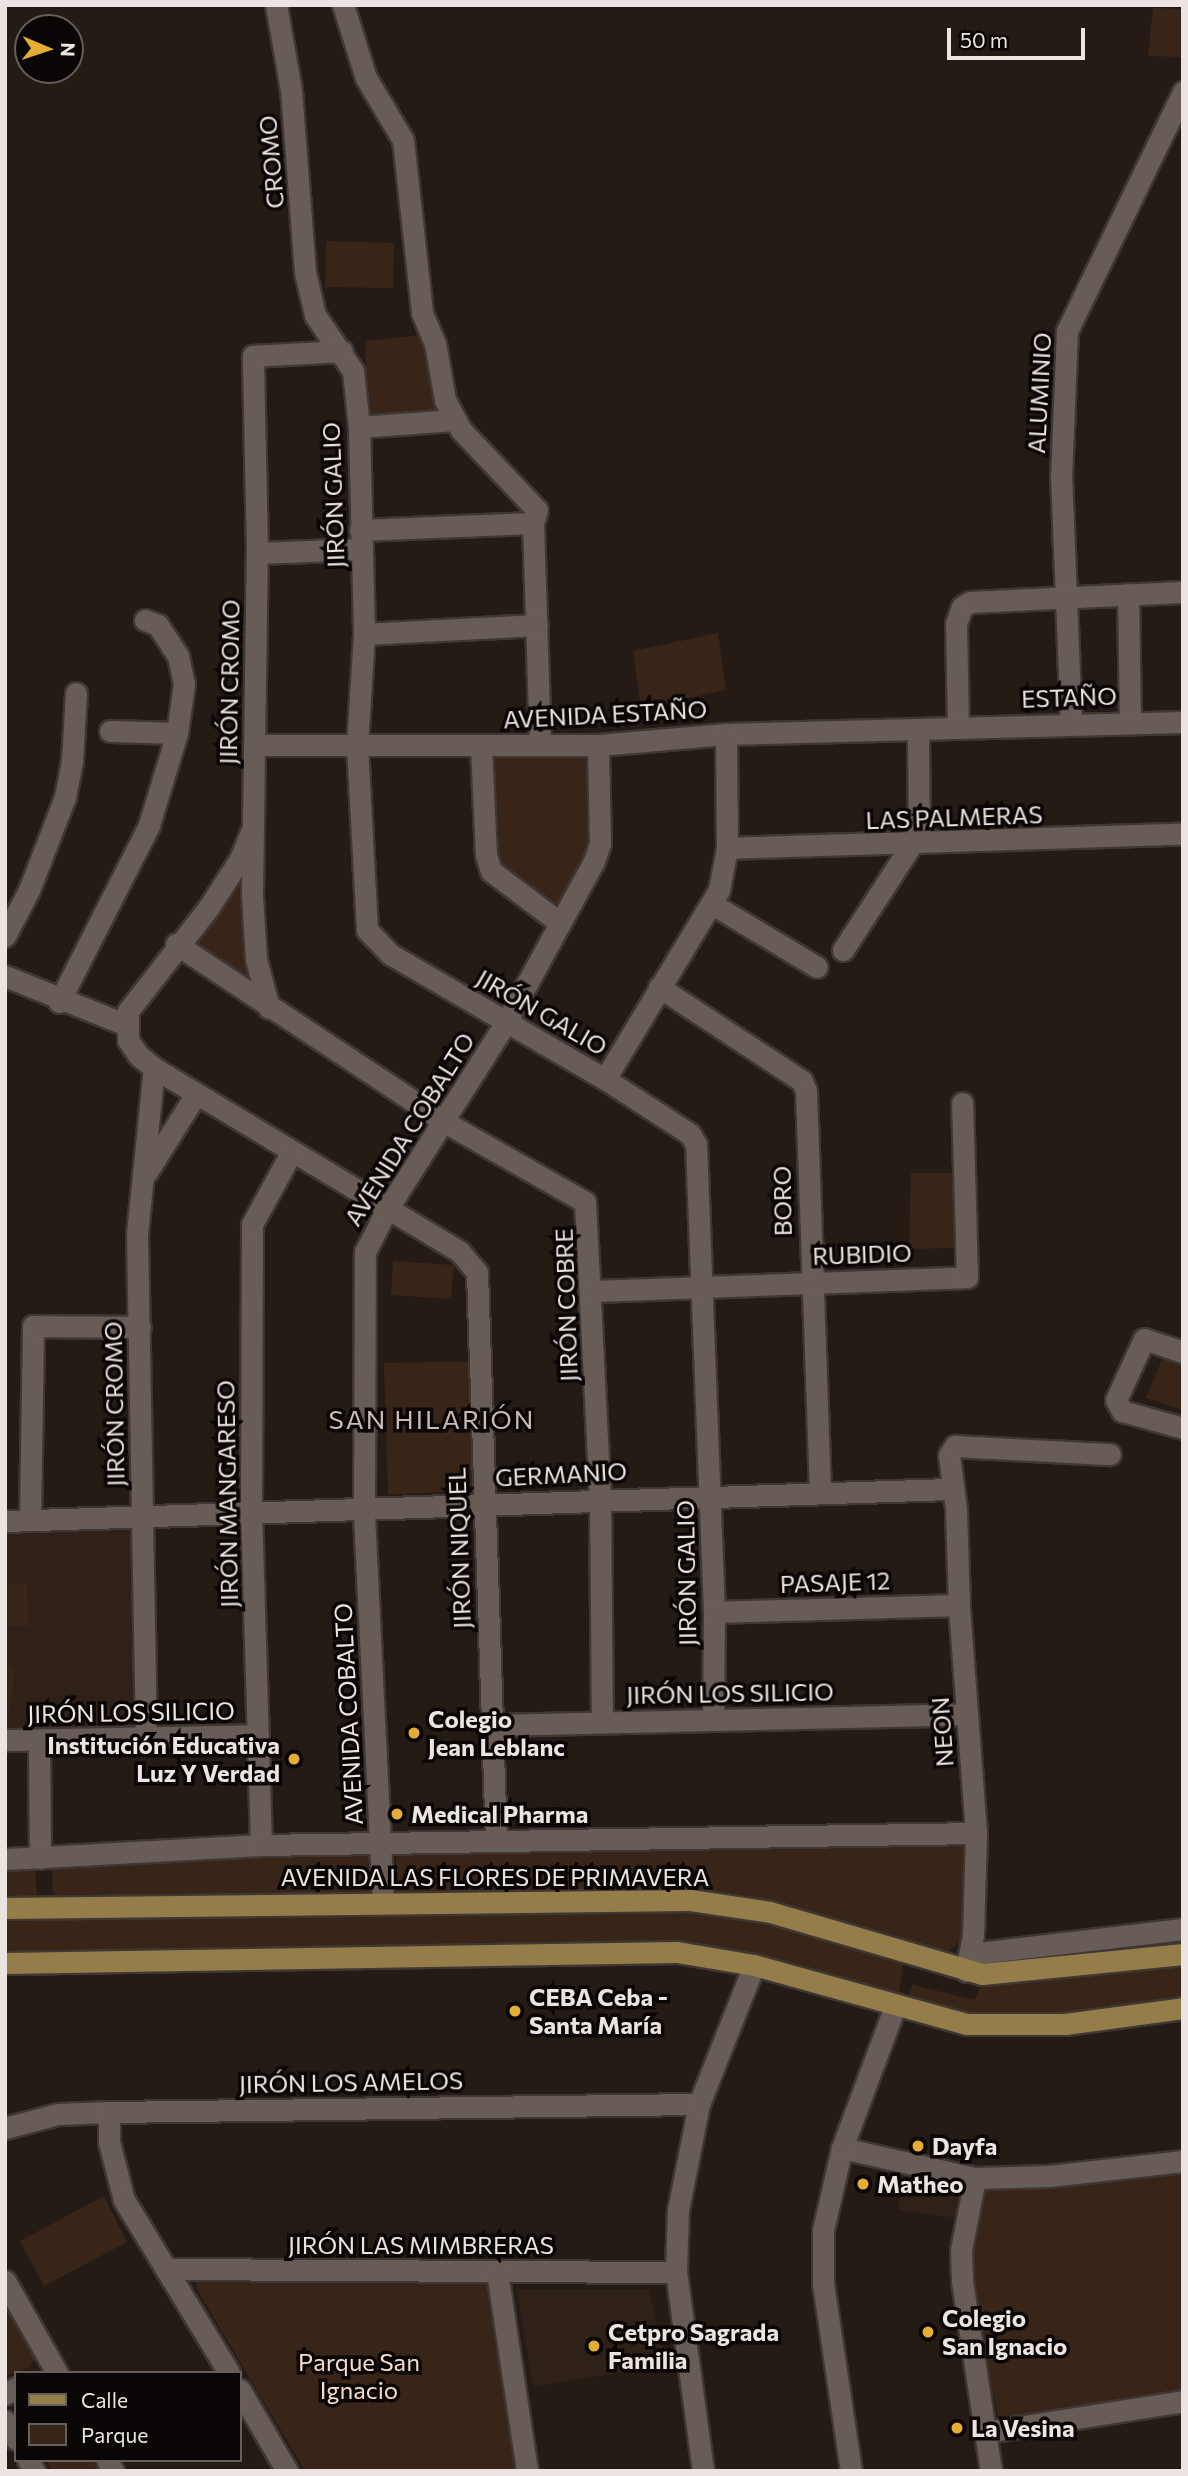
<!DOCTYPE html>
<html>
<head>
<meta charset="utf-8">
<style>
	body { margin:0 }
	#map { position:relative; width:1188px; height:2476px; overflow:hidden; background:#241b15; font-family:Commissioner,sans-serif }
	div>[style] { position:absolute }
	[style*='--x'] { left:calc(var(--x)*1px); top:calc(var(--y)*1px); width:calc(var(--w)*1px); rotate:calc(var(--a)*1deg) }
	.built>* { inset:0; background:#302118 }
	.green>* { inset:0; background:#392518 }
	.roads { filter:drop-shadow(2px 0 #3e3734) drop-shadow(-2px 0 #3e3734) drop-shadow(0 2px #3e3734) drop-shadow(0 -2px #3e3734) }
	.minor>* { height:21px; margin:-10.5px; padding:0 10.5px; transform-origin:10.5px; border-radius:10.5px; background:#685d56 }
	.major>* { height:21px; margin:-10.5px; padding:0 10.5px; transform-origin:10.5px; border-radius:10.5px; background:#947d49 }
	.dots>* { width:19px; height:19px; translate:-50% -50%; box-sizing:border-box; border:4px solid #0a0605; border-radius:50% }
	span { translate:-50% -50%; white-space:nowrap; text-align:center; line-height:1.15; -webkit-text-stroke:7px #0a0605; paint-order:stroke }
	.street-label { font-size:24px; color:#ebe4e0 }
	.poi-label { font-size:24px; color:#ebe4e0; font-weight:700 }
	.left { translate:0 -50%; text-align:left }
	.right { translate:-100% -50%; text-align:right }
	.park-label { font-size:24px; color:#f8ddcd }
	.neighbourhood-label { font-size:26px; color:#c8bbb4; letter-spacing:2px }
	.frame { position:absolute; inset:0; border:7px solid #ebe4e0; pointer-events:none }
	.legend { position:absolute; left:14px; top:2371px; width:228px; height:91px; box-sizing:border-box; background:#0a0605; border:2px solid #645f5d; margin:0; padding:9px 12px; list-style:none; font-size:21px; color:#ebe4e0 }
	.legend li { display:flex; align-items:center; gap:14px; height:35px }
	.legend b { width:35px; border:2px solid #645f5d }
	.north { position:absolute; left:14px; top:14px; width:70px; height:70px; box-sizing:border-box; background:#0a0605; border:2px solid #645f5d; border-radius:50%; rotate:92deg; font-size:19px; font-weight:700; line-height:28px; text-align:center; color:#ebe4e0 }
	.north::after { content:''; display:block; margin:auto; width:24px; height:32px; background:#e5ad35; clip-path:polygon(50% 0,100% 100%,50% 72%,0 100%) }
	.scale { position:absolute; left:947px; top:28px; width:138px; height:32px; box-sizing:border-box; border:4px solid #ebe4e0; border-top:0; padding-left:9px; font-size:21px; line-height:24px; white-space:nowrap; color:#ebe4e0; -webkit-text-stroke:5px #0a0605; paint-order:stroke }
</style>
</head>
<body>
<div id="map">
	<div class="built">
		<div style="clip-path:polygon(139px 1527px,137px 1724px,131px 1729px,5px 1730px,5px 1532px)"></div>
		<div style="clip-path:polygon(903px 2174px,961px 2184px,956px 2218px,898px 2210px)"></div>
		<div style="clip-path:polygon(517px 2289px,649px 2289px,666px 2365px,533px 2387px)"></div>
	</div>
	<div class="green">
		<div style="clip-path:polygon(1153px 8px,1183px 9px,1183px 57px,1148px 56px)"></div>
		<div style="clip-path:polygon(326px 241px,394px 243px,393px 288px,325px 287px)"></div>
		<div style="clip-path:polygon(424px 335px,440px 416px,367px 422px,365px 341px)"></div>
		<div style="clip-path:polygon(718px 633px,726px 690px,641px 708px,633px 651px)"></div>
		<div style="clip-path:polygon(591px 755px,592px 845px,558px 914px,496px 866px,490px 756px)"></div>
		<div style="clip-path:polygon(247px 869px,249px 979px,197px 945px)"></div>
		<div style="clip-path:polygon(911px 1173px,957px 1173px,957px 1248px,909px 1249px)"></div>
		<div style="clip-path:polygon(393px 1261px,454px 1265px,451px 1299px,391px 1295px)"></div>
		<div style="clip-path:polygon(1166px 1350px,1183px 1356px,1183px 1410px,1146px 1398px)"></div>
		<div style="clip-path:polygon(479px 1361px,485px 1490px,388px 1495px,384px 1363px)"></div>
		<div style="clip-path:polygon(5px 1584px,27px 1584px,28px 1626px,5px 1626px)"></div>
		<div style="clip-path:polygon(5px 1667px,15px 1668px,9px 1715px,5px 1714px)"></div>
		<div style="clip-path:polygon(971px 1840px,965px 1938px,944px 1954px,797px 1909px,724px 1894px,401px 1895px,395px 1888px,396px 1858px,402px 1852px)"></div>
		<div style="clip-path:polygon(367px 1852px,373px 1855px,372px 1894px,53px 1899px,52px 1864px)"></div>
		<div style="clip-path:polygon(35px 1864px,37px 1899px,5px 1899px,5px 1866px)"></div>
		<div style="clip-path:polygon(678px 1907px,736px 1914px,903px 1964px,898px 2000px,800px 1968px,700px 1947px,5px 1957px,5px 1917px)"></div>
		<div style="clip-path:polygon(1183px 1963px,1183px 2001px,1054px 2019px,986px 2021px,908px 2001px,912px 1985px,975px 2000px,981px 1984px,1031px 1983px)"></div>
		<div style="clip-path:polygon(1183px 2169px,1183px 2394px,999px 2422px,973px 2294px,972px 2229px,978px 2192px,985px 2185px)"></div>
		<div style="clip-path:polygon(104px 2196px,127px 2242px,44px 2286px,20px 2241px)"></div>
		<div style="clip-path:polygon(196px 2280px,492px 2280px,522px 2471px,305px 2471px,197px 2290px)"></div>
		<div style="clip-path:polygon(5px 2295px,38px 2352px,30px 2367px,9px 2375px,5px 2374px)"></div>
		<div style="clip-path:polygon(46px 2460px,101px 2460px,107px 2471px,52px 2471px)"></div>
	</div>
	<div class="roads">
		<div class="minor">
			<div style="--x:276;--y:5;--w:86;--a:80"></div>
			<div style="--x:291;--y:90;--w:183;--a:85.6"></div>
			<div style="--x:305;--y:272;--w:44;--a:76.9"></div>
			<div style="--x:315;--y:315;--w:68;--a:55.8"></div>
			<div style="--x:353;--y:371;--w:56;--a:83.9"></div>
			<div style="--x:359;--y:427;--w:207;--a:88.6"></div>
			<div style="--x:364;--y:634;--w:111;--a:93.6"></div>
			<div style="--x:357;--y:745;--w:185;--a:86.9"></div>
			<div style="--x:367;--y:930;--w:33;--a:46"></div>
			<div style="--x:390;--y:954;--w:249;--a:30.2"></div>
			<div style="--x:605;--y:1079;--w:101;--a:32.9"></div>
			<div style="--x:690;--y:1134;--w:12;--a:59"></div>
			<div style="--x:696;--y:1144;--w:468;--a:87.8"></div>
			<div style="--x:714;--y:1612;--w:107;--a:90.5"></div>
			<div style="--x:343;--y:5;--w:77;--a:72.5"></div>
			<div style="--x:366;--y:78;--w:72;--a:59.2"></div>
			<div style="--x:403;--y:140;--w:174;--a:83.7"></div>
			<div style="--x:422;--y:313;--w:33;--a:67"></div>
			<div style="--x:435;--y:343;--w:58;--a:80"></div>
			<div style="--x:445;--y:400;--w:34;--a:62"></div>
			<div style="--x:461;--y:430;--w:110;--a:46.5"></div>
			<div style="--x:537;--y:510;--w:14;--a:107"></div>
			<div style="--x:533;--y:523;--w:222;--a:88.2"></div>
			<div style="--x:359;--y:427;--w:95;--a:-4.2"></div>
			<div style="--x:360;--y:530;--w:173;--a:-2.3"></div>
			<div style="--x:257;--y:553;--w:104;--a:-2.2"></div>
			<div style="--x:1128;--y:594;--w:127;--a:89.1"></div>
			<div style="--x:364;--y:634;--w:173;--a:-3"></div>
			<div style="--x:1071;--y:723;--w:244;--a:-92.3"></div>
			<div style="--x:1061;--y:479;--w:148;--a:-87.7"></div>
			<div style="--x:1067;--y:331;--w:266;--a:-64.1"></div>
			<div style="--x:958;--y:728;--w:104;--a:-91.1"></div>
			<div style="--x:956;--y:624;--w:18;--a:-71"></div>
			<div style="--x:962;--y:607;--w:9;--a:-32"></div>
			<div style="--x:970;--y:602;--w:211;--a:-2.7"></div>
			<div style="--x:110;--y:731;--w:67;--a:1.7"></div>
			<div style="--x:255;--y:745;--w:343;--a:0"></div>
			<div style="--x:598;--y:745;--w:128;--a:-4.9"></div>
			<div style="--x:726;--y:734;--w:457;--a:-1.5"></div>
			<div style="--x:481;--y:746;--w:109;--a:87.4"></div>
			<div style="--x:486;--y:855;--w:17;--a:73"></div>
			<div style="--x:491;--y:871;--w:86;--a:37"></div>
			<div style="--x:251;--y:832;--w:29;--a:112"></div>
			<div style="--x:240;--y:859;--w:57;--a:122.9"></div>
			<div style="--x:209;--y:907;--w:132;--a:127.9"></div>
			<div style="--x:128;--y:1011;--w:29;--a:90"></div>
			<div style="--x:128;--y:1040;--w:18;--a:56"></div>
			<div style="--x:138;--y:1055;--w:21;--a:39"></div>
			<div style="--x:154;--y:1068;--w:357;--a:31"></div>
			<div style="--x:460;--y:1252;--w:26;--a:50"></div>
			<div style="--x:477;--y:1272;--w:569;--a:88.09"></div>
			<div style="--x:727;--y:848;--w:456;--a:-1.8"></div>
			<div style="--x:712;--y:904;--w:122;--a:31"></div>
			<div style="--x:5;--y:936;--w:52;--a:-62.4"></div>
			<div style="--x:29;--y:890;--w:100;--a:-68.8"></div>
			<div style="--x:65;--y:797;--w:36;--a:-79"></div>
			<div style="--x:72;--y:762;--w:69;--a:-86.7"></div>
			<div style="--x:176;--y:944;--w:320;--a:33.5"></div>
			<div style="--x:443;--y:1121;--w:163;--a:29.7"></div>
			<div style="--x:585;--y:1202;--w:296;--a:87.1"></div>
			<div style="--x:600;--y:1498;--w:224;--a:89.5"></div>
			<div style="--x:843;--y:950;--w:140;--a:-57"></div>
			<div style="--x:919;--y:833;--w:103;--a:-90.6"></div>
			<div style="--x:5;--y:976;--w:131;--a:22"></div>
			<div style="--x:659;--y:987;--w:171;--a:33.3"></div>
			<div style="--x:802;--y:1081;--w:11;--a:68"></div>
			<div style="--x:806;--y:1091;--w:400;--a:88"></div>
			<div style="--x:59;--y:1002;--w:199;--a:-63"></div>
			<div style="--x:149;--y:825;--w:96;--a:-73.1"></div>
			<div style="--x:177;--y:733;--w:49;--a:-81.9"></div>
			<div style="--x:184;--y:684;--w:29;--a:-102"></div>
			<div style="--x:178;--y:656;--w:37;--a:-123"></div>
			<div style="--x:158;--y:625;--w:14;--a:-159"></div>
			<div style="--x:269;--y:1008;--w:51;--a:-104.9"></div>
			<div style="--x:256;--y:959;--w:63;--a:-93.6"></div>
			<div style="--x:252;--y:896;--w:343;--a:-89.2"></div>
			<div style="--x:257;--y:553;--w:197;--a:-91.2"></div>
			<div style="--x:253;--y:356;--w:89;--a:-3.2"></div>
			<div style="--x:605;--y:1079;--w:221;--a:-58.9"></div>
			<div style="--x:719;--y:890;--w:43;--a:-79.2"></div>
			<div style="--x:727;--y:848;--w:114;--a:-90.5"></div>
			<div style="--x:147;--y:1172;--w:92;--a:-57.9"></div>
			<div style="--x:592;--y:1291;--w:375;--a:-2.1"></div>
			<div style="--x:967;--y:1277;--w:174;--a:-91.6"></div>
			<div style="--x:1183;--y:1352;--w:41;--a:-161.6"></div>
			<div style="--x:1144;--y:1339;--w:67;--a:114.7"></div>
			<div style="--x:1116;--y:1400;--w:13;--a:61"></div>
			<div style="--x:1122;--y:1411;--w:63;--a:15.6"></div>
			<div style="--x:30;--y:1520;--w:194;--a:-89.1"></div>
			<div style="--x:33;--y:1326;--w:107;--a:0.5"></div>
			<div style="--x:5;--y:1521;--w:948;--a:-1.94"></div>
			<div style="--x:714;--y:1612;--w:245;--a:-1.6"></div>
			<div style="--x:494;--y:1725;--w:472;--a:-1.3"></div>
			<div style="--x:5;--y:1740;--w:253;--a:-1.1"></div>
			<div style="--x:146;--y:1740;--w:506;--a:-91.02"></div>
			<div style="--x:137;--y:1234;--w:167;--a:-84.2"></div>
			<div style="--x:39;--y:1743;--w:115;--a:89.5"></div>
			<div style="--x:261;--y:1845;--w:332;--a:-91.7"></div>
			<div style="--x:251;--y:1513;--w:289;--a:-89.8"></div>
			<div style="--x:252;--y:1224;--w:81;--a:-61.2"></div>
			<div style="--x:5;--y:1859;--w:256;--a:-3.1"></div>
			<div style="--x:261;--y:1845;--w:715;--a:-0.96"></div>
			<div style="--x:383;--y:1903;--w:395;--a:-92.8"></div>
			<div style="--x:364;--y:1508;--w:256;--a:-89.8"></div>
			<div style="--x:365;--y:1252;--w:46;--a:-62.9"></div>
			<div style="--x:386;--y:1211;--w:224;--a:-57.6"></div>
			<div style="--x:506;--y:1022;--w:183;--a:-61.3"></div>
			<div style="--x:594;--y:861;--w:18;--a:-71"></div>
			<div style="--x:600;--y:844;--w:99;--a:-91.2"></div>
			<div style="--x:970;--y:1954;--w:214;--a:-6.7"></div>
			<div style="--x:966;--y:1971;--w:37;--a:-79"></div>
			<div style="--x:973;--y:1935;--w:102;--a:-88.3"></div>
			<div style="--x:976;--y:1833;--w:229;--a:-94.3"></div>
			<div style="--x:959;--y:1605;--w:96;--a:-91.8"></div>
			<div style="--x:956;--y:1509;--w:54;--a:-97.4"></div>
			<div style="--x:949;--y:1455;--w:11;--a:-56"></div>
			<div style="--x:955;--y:1446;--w:155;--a:3"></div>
			<div style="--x:109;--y:2112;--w:30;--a:90"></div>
			<div style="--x:109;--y:2142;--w:60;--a:75.5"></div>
			<div style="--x:124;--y:2200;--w:202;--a:58.7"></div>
			<div style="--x:5;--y:2128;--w:55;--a:-14.8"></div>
			<div style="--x:58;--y:2114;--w:51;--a:-2.2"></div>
			<div style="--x:109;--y:2112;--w:590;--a:-0.78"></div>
			<div style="--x:842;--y:2148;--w:136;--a:12.7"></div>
			<div style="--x:975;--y:2178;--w:74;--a:-1.5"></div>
			<div style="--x:1049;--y:2176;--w:135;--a:-6.4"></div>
			<div style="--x:975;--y:2178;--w:73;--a:101"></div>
			<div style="--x:961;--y:2250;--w:31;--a:88"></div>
			<div style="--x:962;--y:2281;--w:192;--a:81.3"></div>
			<div style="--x:166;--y:2269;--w:510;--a:0.34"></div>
			<div style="--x:497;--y:2272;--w:201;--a:81.4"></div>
			<div style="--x:5;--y:2281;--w:106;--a:60.5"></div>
			<div style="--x:240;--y:2390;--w:94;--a:59.9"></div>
			<div style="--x:5;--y:2394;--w:13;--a:-29"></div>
			<div style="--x:5;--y:2421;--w:21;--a:59"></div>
			<div style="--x:986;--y:2432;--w:199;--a:-8.9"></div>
			<div style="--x:28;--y:2460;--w:13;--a:61"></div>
			<div style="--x:107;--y:2460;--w:13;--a:61"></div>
			<div style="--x:703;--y:2471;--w:201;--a:-97.7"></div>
			<div style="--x:676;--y:2272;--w:62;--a:-88.2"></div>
			<div style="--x:678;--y:2210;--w:108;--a:-78.8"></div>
			<div style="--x:699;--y:2104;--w:149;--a:-68.4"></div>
			<div style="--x:851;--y:2471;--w:190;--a:-98.5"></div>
			<div style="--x:823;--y:2283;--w:53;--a:-90"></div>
			<div style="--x:823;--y:2230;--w:84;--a:-77"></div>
			<div style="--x:842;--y:2148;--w:152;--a:-69.5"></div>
		</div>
		<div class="major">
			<div style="--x:5;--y:1908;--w:685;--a:-0.67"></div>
			<div style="--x:690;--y:1900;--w:81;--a:8.5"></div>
			<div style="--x:770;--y:1912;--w:221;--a:16.3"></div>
			<div style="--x:982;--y:1974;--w:202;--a:-5.7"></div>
			<div style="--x:5;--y:1963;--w:672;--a:-0.94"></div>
			<div style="--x:677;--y:1952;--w:78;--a:9.6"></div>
			<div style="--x:754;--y:1965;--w:221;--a:15.5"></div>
			<div style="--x:967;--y:2024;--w:98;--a:0"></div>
			<div style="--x:1065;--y:2024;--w:119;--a:-7.7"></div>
		</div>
	</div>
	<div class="dots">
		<div style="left:414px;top:1733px;background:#e5ad35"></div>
		<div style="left:294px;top:1759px;background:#e5ad35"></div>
		<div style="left:397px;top:1814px;background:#e5ad35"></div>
		<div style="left:515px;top:2011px;background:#e5ad35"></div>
		<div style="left:918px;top:2146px;background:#e5ad35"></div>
		<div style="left:863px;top:2184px;background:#e5ad35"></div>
		<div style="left:928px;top:2332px;background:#e5ad35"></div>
		<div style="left:594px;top:2346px;background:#e5ad35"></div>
		<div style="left:957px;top:2428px;background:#e5ad35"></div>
	</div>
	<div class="street-label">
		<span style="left:271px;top:162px;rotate:-95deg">CROMO</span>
		<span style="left:1039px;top:393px;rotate:-87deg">ALUMINIO</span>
		<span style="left:333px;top:495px;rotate:-92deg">JIRÓN GALIO</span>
		<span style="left:229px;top:682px;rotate:-89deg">JIRÓN CROMO</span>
		<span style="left:1069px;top:697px;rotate:-2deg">ESTAÑO</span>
		<span style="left:605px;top:714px;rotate:-3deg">AVENIDA ESTAÑO</span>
		<span style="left:954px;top:817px;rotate:-2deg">LAS PALMERAS</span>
		<span style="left:542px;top:1012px;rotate:30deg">JIRÓN GALIO</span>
		<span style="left:409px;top:1129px;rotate:-58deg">AVENIDA COBALTO</span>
		<span style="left:782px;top:1201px;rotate:-91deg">BORO</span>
		<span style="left:862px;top:1254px;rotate:-2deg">RUBIDIO</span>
		<span style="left:566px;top:1305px;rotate:-92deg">JIRÓN COBRE</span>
		<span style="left:114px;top:1404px;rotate:-91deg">JIRÓN CROMO</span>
		<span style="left:561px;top:1474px;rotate:-3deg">GERMANIO</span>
		<span style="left:227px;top:1494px;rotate:-91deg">JIRÓN MANGARESO</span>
		<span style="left:459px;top:1548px;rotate:-92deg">JIRÓN NIQUEL</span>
		<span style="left:686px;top:1573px;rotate:-91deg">JIRÓN GALIO</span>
		<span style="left:835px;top:1582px;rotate:-2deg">PASAJE 12</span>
		<span style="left:730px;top:1693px;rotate:-1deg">JIRÓN LOS SILICIO</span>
		<span style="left:131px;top:1712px;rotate:-1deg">JIRÓN LOS SILICIO</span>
		<span style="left:348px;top:1714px;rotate:-93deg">AVENIDA COBALTO</span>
		<span style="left:942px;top:1732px;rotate:-94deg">NEON</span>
		<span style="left:495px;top:1877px">AVENIDA LAS FLORES DE PRIMAVERA</span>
		<span style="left:351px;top:2082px;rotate:-1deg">JIRÓN LOS AMELOS</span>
		<span style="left:421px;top:2245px">JIRÓN LAS MIMBRERAS</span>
	</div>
	<div class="poi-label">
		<span class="left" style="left:428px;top:1733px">Colegio<br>Jean Leblanc</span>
		<span class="right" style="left:280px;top:1759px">Institución Educativa<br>Luz Y Verdad</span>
		<span class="left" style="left:411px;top:1814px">Medical Pharma</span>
		<span class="left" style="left:529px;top:2011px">CEBA Ceba -<br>Santa María</span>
		<span class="left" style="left:932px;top:2146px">Dayfa</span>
		<span class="left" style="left:877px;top:2184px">Matheo</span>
		<span class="left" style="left:942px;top:2332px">Colegio<br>San Ignacio</span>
		<span class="left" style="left:608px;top:2346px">Cetpro Sagrada<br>Familia</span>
		<span class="left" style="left:971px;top:2428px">La Vesina</span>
	</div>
	<div class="park-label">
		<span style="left:359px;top:2376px">Parque San<br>Ignacio</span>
	</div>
	<div class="neighbourhood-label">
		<span style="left:432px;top:1419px">SAN HILARIÓN</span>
	</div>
	<div class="frame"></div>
	<ul class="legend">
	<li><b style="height:9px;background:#947d49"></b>Calle</li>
	<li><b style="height:19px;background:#392518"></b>Parque</li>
	</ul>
	<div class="north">N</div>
	<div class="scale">50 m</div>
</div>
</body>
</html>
